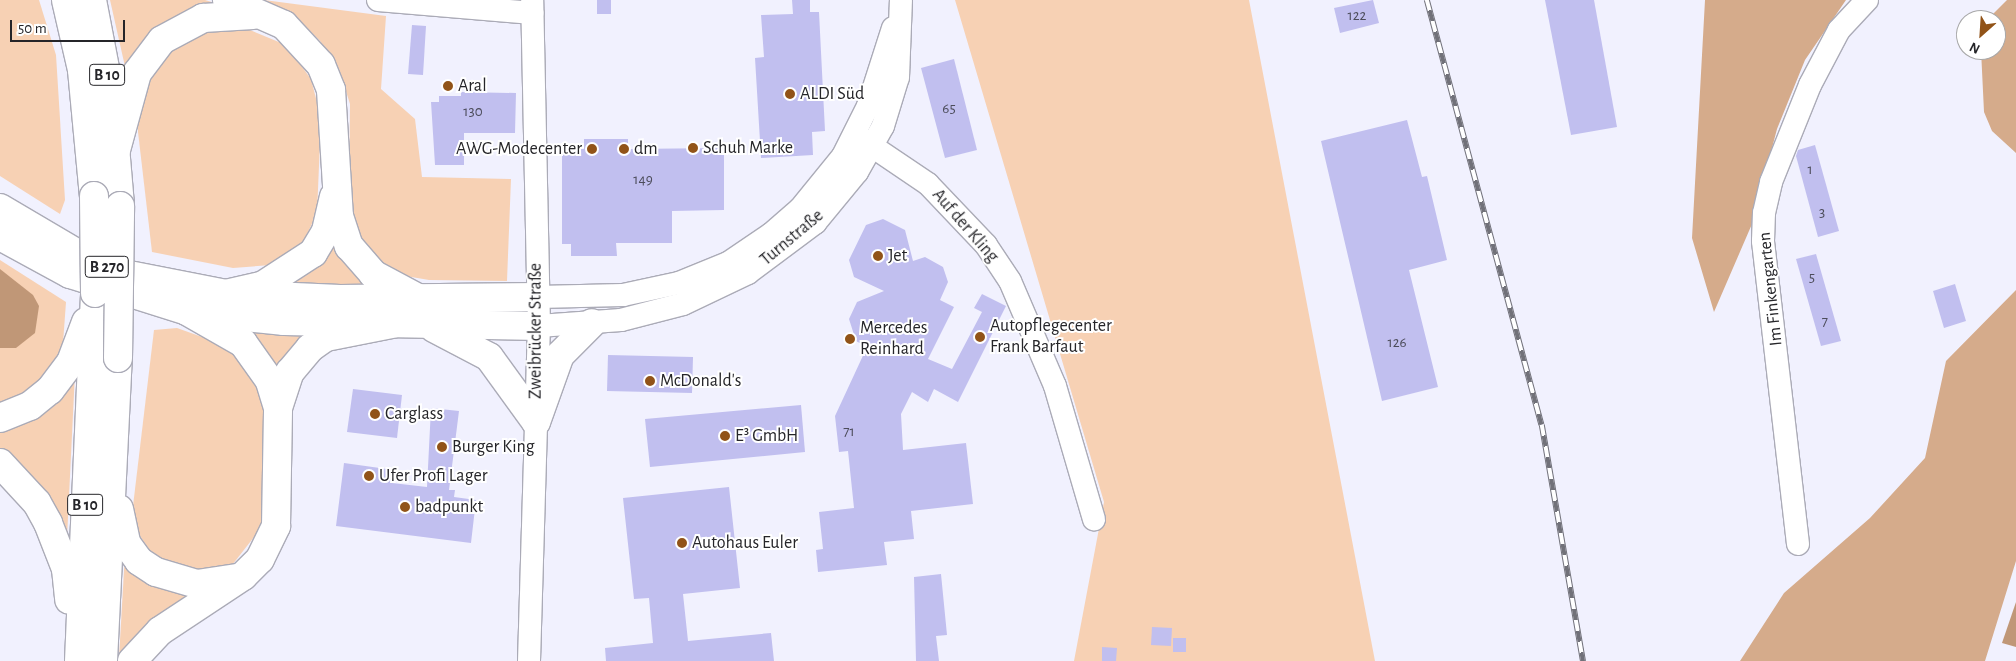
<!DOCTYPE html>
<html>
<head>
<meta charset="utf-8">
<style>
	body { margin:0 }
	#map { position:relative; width:2016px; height:661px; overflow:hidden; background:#f1f1fe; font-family:"Alegreya Sans",sans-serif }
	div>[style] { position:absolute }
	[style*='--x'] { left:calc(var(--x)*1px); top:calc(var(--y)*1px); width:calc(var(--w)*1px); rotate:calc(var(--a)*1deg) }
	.green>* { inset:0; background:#f7d1b4 }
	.forest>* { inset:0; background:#d5ab8b }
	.water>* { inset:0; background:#c09777 }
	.building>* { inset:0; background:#c1bfef }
	.roads { filter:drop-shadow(1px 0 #ababb7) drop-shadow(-1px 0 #ababb7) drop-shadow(0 1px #ababb7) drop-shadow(0 -1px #ababb7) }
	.minor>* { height:22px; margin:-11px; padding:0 11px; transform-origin:11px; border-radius:11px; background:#fff }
	.major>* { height:28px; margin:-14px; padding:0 14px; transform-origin:14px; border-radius:14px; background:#fff }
	.highway>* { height:28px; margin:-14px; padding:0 14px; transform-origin:14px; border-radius:14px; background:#fff }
	.rail>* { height:5.5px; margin-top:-2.75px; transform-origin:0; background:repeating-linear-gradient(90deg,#fff 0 11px,#717179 0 22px); box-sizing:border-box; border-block:1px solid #717179 }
	.bridges { filter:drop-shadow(1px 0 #ababb7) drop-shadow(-1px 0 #ababb7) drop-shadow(0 1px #ababb7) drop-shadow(0 -1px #ababb7) }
	.highway-bridge>* { height:28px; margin:-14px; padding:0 14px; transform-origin:14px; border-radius:14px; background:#fff }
	.dots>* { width:14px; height:14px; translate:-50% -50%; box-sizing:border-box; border:2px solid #fff; border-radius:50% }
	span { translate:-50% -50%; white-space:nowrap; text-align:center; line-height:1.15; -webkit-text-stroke:4px #fff; paint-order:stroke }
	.number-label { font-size:15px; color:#4c4c5a }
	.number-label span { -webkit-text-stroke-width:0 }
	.shield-label span { padding:1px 4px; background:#fff; border:1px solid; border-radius:4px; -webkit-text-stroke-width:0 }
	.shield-label { font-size:16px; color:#252529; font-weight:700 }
	.poi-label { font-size:18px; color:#252529 }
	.left { translate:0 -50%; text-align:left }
	.right { translate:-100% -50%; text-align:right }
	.street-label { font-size:18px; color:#252529 }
	.north { position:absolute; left:1956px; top:10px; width:50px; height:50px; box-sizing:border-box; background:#fff; border:1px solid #a8a8a9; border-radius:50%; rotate:206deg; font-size:14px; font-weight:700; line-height:20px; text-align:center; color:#252529 }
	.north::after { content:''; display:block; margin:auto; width:18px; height:22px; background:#915318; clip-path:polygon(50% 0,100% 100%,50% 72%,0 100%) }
	.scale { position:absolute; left:10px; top:20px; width:115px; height:22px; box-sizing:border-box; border:2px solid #252529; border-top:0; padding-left:6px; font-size:15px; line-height:18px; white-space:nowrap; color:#252529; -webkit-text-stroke:4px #fff; paint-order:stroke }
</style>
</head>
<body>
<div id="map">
	<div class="green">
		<div style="clip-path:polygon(0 0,39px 0,56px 55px,65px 200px,60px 214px,0 176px)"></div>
		<div style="clip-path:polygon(110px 0,205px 0,215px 3px,185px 11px,157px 30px,126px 71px)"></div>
		<div style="clip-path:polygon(264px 0,386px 16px,381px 89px,415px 119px,422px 177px,511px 179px,507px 281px,429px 280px,394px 274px,355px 242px,349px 209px,350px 104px,339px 69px,320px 41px,296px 17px)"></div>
		<div style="clip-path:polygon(955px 0,1249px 0,1375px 661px,1074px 661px,1104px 502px)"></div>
		<div style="clip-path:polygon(208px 26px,240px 26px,286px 45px,311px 79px,321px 118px,317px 213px,301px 247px,271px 265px,233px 268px,152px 252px,138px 132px,138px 100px,158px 61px,183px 37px)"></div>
		<div style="clip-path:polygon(335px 231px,378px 287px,279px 287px)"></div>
		<div style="clip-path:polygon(0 260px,66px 302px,62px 357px,33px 393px,0 408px)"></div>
		<div style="clip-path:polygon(237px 327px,323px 333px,277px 378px)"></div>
		<div style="clip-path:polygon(177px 328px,230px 347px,265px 393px,265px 510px,258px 532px,229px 569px,207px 577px,157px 561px,136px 530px,133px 506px,154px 330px)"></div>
		<div style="clip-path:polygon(75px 373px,67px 538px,0 449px,0 427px,29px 421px,53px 407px)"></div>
		<div style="clip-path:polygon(125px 553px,205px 594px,119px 658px)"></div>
	</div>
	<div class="forest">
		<div style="clip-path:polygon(1705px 0,1846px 0,1805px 60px,1777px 129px,1752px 224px,1714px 312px,1692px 238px)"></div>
		<div style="clip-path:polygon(2007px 0,2016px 0,2016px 153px,1992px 131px,1984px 112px,1981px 50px,1996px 50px,1996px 20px,1987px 20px)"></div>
		<div style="clip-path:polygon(2016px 290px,2016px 561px,1985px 661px,1740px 661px,1784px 593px,1870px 518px,1925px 458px,1946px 361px)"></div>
	</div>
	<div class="water">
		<div style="clip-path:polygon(0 269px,33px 295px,39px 306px,35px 333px,16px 348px,0 348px)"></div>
		<div style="clip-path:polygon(2016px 602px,2016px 647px,2002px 643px)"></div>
	</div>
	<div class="building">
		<div style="clip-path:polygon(597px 0,611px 0,611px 14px,597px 14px)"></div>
		<div style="clip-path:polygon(792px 0,810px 0,810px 12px,819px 12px,825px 131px,812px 132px,813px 155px,761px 158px,755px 58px,764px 57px,761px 15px,793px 14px)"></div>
		<div style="clip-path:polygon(1373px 0,1379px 23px,1340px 33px,1334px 8px)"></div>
		<div style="clip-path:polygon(1545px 0,1594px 0,1617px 127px,1571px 135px)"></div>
		<div style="clip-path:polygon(412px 25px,426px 26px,423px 75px,408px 74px)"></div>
		<div style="clip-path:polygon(954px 59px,977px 150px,945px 158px,921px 68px)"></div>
		<div style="clip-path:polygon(461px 92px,516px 93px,515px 133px,464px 133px,464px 165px,435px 165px,431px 102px,439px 102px,439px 96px,461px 96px)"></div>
		<div style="clip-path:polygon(1407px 120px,1422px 177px,1427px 176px,1447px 260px,1409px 270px,1438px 387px,1382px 401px,1321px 141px)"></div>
		<div style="clip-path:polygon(584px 139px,628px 139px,628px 149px,724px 148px,724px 210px,672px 211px,672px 243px,616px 243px,617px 256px,571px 256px,571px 244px,562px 244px,562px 149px,584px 149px)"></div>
		<div style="clip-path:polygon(1815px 145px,1839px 231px,1818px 237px,1796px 156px,1798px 150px)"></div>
		<div style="clip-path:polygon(883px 219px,905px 230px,913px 261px,925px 257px,943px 267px,948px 282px,940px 300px,954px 307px,928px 359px,952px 369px,982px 312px,974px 308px,982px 294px,1006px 306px,958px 402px,934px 389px,928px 402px,912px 392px,901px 414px,903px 450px,966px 443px,973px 504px,911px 511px,914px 539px,884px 542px,887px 565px,818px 572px,816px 550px,823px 549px,819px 512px,854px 508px,848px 451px,839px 452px,835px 416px,867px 347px,856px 341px,849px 319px,857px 302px,884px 291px,854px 277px,849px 260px,866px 225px)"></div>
		<div style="clip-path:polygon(1816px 254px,1841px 341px,1821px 346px,1796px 259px)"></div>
		<div style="clip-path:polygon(1955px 284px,1966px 321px,1944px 328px,1933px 291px)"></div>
		<div style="clip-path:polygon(608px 355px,693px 357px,692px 393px,607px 391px)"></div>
		<div style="clip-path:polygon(353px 389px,402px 395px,397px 438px,347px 432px)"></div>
		<div style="clip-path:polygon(801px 405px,805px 452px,650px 467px,645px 419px)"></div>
		<div style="clip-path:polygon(431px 408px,459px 411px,449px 490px,455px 490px,454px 497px,476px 500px,471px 543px,336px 526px,344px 463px,394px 470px,392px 483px,427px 487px)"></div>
		<div style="clip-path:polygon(729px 487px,740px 588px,683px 594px,688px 641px,771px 633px,774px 661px,606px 661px,605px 648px,653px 643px,649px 598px,634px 599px,623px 498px)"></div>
		<div style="clip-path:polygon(941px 574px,947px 635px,936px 636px,939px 661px,916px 661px,914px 577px)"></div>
		<div style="clip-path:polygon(1152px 627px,1172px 628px,1171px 646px,1151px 645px)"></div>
		<div style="clip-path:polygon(1173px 638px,1186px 638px,1186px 652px,1173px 652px)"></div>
		<div style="clip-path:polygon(1102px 647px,1117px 648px,1116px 661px,1102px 661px)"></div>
	</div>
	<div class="roads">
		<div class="minor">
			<div style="--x:378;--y:0;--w:155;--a:4.8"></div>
			<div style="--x:860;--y:138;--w:82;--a:34.1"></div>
			<div style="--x:928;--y:184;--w:84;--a:46.4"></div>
			<div style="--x:986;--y:245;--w:43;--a:56.3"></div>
			<div style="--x:1010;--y:281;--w:114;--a:66.8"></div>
			<div style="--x:1055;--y:386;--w:139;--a:73.7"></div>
			<div style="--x:538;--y:297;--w:85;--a:-1.3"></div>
			<div style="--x:623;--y:295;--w:57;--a:-12.1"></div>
			<div style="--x:679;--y:283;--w:53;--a:-22.2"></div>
			<div style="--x:728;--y:263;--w:52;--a:-34"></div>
			<div style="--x:771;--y:234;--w:38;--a:-41"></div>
			<div style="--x:800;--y:209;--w:68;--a:-50.9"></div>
			<div style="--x:843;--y:156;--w:56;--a:-63.4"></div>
			<div style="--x:868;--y:106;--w:82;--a:-72.2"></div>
			<div style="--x:539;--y:326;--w:82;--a:-4.2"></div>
			<div style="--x:621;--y:320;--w:64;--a:-14.5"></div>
			<div style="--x:683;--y:304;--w:72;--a:-25.5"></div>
			<div style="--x:748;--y:273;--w:84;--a:-36.7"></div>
			<div style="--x:815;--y:223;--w:66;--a:-50.5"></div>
			<div style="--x:857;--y:172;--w:53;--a:-60.5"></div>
			<div style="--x:883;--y:126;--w:51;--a:-73"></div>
			<div style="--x:898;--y:77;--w:77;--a:-87.8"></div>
			<div style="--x:1798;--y:544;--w:305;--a:-96.6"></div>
			<div style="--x:1763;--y:241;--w:28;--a:-88"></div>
			<div style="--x:1764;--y:213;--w:32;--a:-77"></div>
			<div style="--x:1771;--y:182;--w:105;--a:-68.1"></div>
			<div style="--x:1810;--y:85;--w:62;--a:-62.2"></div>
			<div style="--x:1839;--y:30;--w:41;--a:-47"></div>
			<div style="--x:529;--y:661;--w:335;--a:-88.3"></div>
			<div style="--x:539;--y:326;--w:326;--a:-91.2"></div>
		</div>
		<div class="major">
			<div style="--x:0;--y:208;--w:102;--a:30.6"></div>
			<div style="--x:88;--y:260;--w:44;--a:20.1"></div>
			<div style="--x:129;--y:275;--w:99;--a:11.1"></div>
			<div style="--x:226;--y:294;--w:114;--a:2.5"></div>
			<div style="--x:340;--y:299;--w:198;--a:-0.6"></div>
			<div style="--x:0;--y:236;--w:80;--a:28.5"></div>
			<div style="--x:70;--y:274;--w:123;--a:17.5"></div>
			<div style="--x:187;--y:311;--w:98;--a:5.9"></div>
			<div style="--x:284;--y:321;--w:255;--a:1.1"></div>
			<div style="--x:434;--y:328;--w:62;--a:27.8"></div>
			<div style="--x:489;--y:357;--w:80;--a:54.1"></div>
			<div style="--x:536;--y:422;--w:71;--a:-70.3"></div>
			<div style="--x:560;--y:355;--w:45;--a:-45"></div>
		</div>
		<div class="highway">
			<div style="--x:66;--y:0;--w:72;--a:77.1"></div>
			<div style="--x:82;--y:70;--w:127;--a:84.6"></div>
			<div style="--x:92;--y:0;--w:102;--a:79.2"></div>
			<div style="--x:111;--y:100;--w:106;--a:85.1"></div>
			<div style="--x:227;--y:0;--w:62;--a:23.7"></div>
			<div style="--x:284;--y:25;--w:54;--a:47.2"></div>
			<div style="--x:321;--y:65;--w:27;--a:68"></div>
			<div style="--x:331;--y:90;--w:126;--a:86.4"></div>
			<div style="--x:339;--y:216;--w:32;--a:72"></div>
			<div style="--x:349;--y:246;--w:37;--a:49"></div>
			<div style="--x:373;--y:274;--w:51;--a:28.1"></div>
			<div style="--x:116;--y:150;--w:80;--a:-74.7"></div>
			<div style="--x:137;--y:73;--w:41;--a:-52.9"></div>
			<div style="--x:162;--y:40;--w:47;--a:-28.2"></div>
			<div style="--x:203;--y:18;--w:50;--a:-3.4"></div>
			<div style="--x:226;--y:294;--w:37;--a:-13"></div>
			<div style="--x:262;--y:286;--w:61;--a:-32.9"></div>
			<div style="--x:313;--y:253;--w:26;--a:-59"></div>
			<div style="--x:326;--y:231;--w:35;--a:-77"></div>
			<div style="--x:278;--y:408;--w:38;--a:-72"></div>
			<div style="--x:290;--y:372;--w:31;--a:-50"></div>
			<div style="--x:310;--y:348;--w:19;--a:-35"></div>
			<div style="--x:326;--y:337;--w:67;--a:-11.1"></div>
			<div style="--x:0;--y:418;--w:32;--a:-22"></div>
			<div style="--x:30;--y:406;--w:26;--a:-39"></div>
			<div style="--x:50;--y:390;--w:35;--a:-53"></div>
			<div style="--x:71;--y:362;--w:43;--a:-69.4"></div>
			<div style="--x:0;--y:463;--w:54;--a:47.2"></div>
			<div style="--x:37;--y:503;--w:23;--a:61"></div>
			<div style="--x:48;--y:523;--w:49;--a:68.6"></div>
			<div style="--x:66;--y:569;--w:31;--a:84"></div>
			<div style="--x:119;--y:509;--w:35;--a:78"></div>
			<div style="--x:126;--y:543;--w:22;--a:54"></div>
			<div style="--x:139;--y:561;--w:20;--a:33"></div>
			<div style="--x:156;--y:572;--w:43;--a:16.3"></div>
			<div style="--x:197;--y:584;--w:40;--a:-8.5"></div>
			<div style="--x:79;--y:661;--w:368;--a:-87.5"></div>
			<div style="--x:103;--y:661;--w:303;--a:-87.2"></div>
			<div style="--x:132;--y:661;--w:41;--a:-47"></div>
			<div style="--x:160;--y:631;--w:100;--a:-33.5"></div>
			<div style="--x:243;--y:576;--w:24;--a:-45"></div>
			<div style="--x:260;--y:559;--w:37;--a:-64"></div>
			<div style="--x:276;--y:526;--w:118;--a:-89"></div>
			<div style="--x:278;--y:408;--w:28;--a:-107"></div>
			<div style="--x:270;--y:381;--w:47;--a:-125.4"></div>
			<div style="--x:243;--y:343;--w:64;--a:-150.3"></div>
		</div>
	</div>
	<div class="rail">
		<div style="--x:1427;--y:0;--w:440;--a:74.9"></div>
		<div style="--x:1542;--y:425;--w:240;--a:80.1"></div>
	</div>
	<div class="bridges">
		<div class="highway-bridge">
			<div style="--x:94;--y:196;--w:97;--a:89.4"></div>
			<div style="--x:118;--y:358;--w:152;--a:-89.2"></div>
		</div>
	</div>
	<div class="dots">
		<div style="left:448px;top:86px;background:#915318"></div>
		<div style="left:790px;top:94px;background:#915318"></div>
		<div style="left:693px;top:148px;background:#915318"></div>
		<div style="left:592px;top:149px;background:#915318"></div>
		<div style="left:624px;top:149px;background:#915318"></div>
		<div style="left:878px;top:256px;background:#915318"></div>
		<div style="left:980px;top:337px;background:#915318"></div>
		<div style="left:850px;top:339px;background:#915318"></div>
		<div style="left:650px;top:381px;background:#915318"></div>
		<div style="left:375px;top:414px;background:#915318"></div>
		<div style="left:725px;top:436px;background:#915318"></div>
		<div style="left:442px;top:447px;background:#915318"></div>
		<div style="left:369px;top:476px;background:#915318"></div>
		<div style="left:405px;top:507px;background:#915318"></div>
		<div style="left:682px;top:543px;background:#915318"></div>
	</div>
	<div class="number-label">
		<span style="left:1357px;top:16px">122</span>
		<span style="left:949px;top:109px">65</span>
		<span style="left:473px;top:112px">130</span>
		<span style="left:1810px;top:170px">1</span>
		<span style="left:643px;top:180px">149</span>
		<span style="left:1822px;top:213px">3</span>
		<span style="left:1812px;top:278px">5</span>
		<span style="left:1825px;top:322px">7</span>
		<span style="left:1397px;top:343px">126</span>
		<span style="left:849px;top:432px">71</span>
	</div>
	<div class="shield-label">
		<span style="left:107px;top:75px">B 10</span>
		<span style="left:107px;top:267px">B 270</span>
		<span style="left:85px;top:505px">B 10</span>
	</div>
	<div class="poi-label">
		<span class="left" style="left:458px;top:86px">Aral</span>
		<span class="left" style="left:800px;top:94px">ALDI Süd</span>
		<span class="left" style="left:703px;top:148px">Schuh Marke</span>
		<span class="right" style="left:582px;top:149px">AWG-Modecenter</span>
		<span class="left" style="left:634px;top:149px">dm</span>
		<span class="left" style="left:888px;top:256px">Jet</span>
		<span class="left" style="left:990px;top:337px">Autopflegecenter<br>Frank Barfaut</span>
		<span class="left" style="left:860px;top:339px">Mercedes<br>Reinhard</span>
		<span class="left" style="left:660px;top:381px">McDonald's</span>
		<span class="left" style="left:385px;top:414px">Carglass</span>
		<span class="left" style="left:735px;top:436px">E³ GmbH</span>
		<span class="left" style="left:452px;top:447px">Burger King</span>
		<span class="left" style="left:379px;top:476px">Ufer Profi Lager</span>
		<span class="left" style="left:415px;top:507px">badpunkt</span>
		<span class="left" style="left:692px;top:543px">Autohaus Euler</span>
	</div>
	<div class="street-label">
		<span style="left:965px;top:226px;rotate:49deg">Auf der Kling</span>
		<span style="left:792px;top:238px;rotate:-40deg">Turnstraße</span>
		<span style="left:1771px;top:289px;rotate:-96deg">Im Finkengarten</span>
		<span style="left:536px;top:331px;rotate:-90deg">Zweibrücker Straße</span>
	</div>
	<div class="north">N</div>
	<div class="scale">50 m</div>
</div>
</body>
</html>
